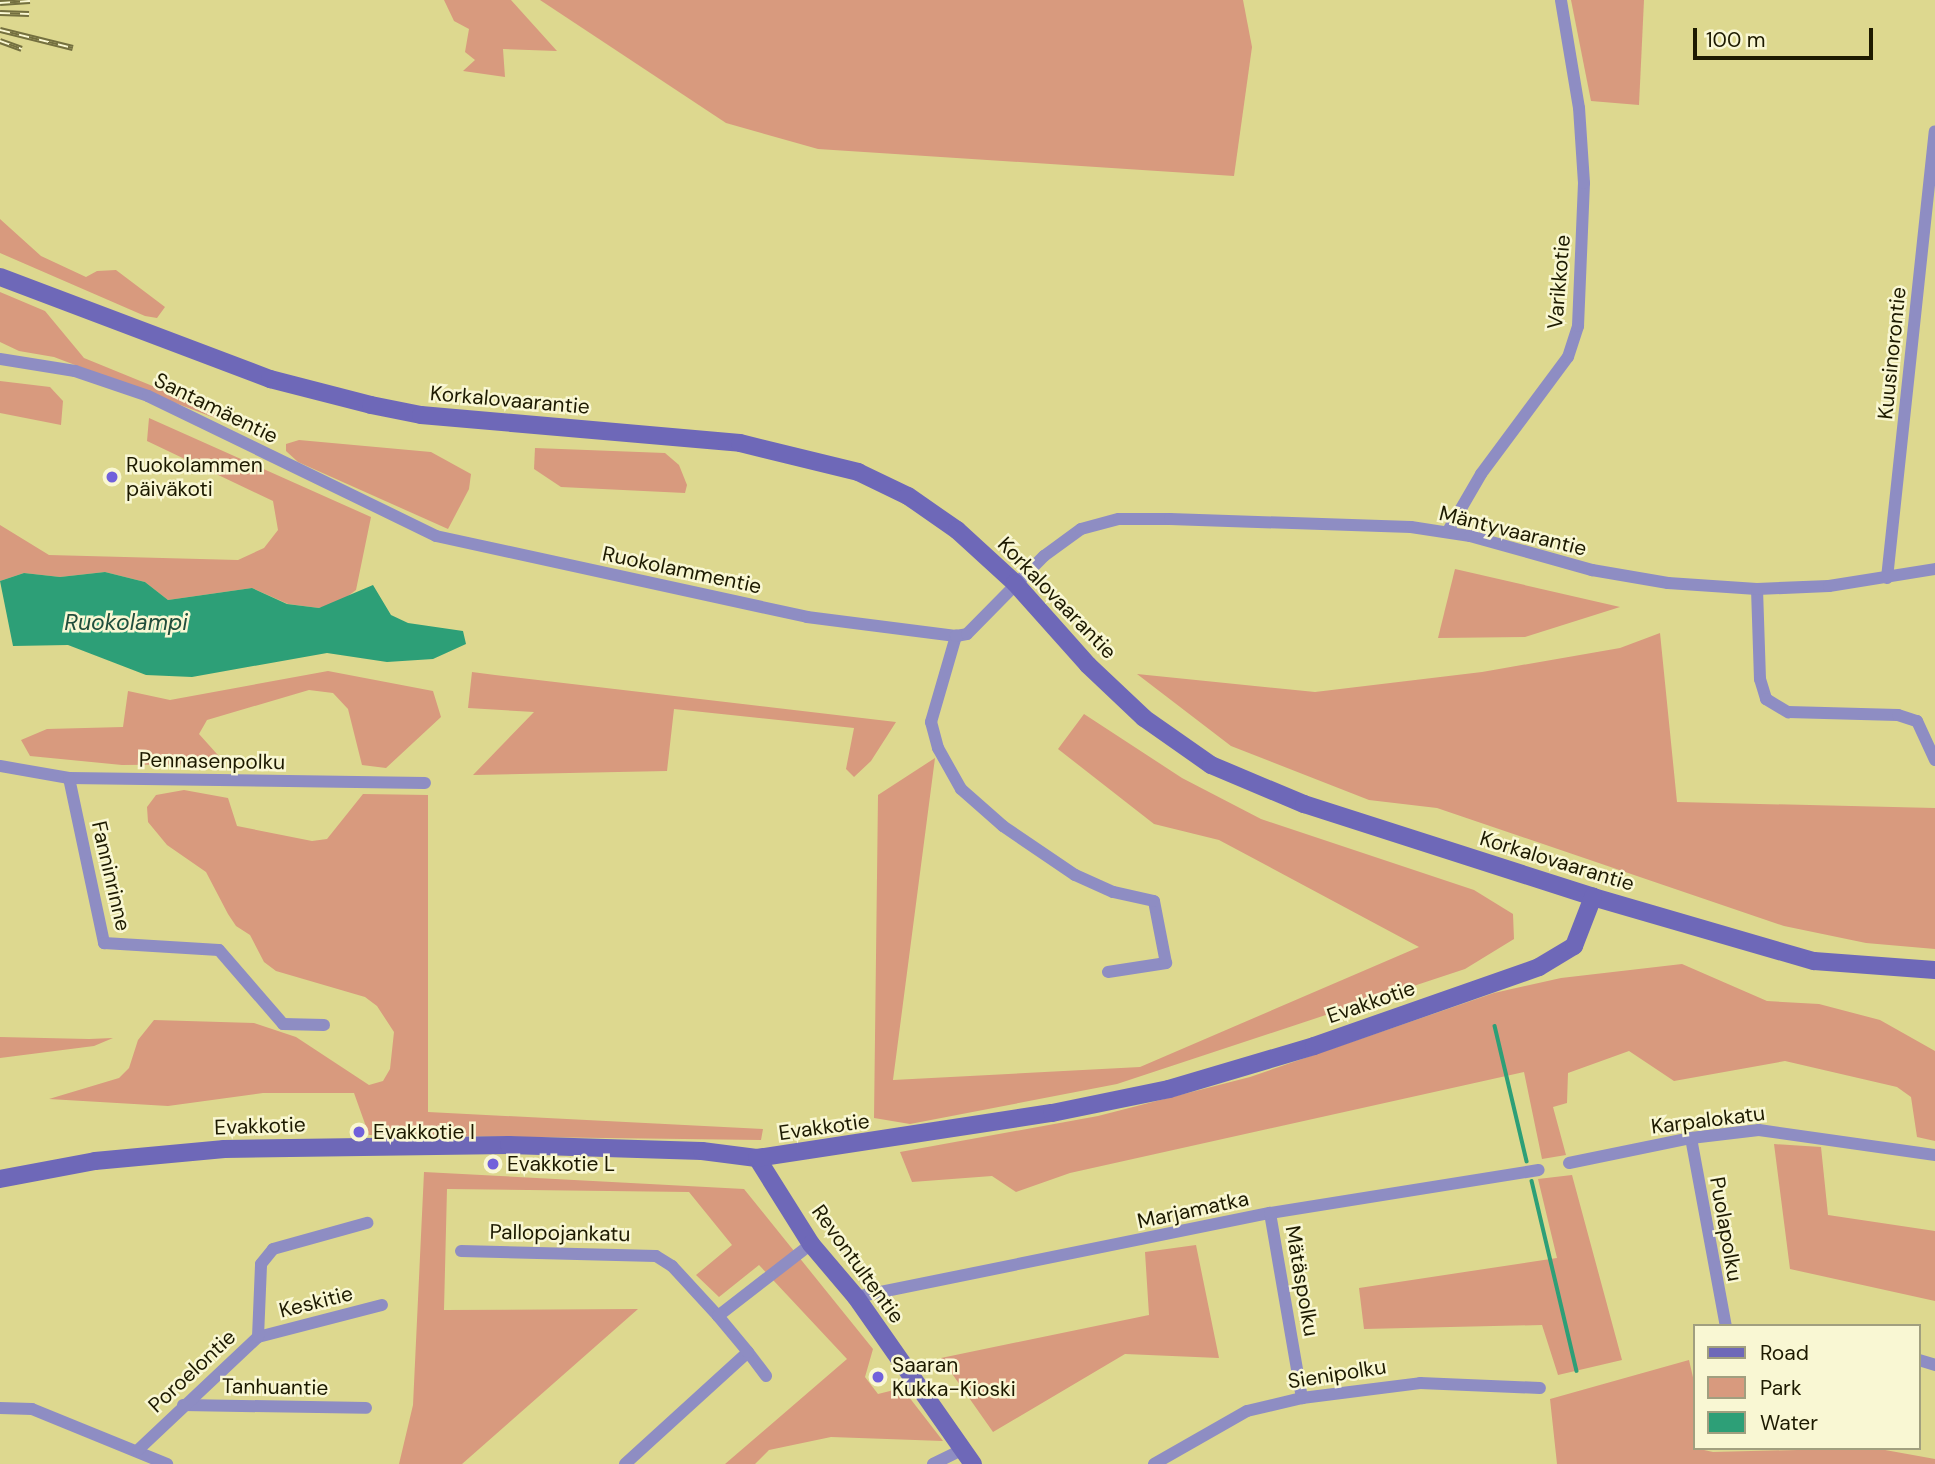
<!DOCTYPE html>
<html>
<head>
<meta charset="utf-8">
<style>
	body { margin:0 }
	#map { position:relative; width:1935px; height:1464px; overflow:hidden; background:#ddd88f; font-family:"DM Sans",sans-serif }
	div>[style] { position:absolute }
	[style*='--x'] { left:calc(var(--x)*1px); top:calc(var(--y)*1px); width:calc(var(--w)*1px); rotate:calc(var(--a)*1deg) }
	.green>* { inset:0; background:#d89a7e }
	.water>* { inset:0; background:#2d9f77 }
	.stream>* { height:3.5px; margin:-1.75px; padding:0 1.75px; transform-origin:1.75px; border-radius:1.75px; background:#2d9f77 }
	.street>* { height:12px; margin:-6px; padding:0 6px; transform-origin:6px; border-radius:6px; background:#8e8dc3 }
	.secondary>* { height:18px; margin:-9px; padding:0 9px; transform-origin:9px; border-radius:9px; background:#6e68b8 }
	.rail>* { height:6px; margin-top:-3px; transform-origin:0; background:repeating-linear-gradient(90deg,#f9f7d3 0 10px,#747040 0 20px); box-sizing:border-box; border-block:2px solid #747040 }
	.dots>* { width:19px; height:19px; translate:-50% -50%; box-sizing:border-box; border:4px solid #f9f7d3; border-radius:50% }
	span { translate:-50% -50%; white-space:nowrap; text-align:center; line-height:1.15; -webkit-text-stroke:5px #f9f7d3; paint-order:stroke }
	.street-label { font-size:21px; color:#1d1a00 }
	.poi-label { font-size:21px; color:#1d1a00 }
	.left { translate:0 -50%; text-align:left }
	.water-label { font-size:23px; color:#214e3c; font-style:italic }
	.legend { position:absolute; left:1693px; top:1324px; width:228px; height:126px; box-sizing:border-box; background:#f9f7d3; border:2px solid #a19f7f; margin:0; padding:9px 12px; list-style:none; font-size:21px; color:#1d1a00 }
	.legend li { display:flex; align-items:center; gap:14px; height:35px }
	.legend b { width:35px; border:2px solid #a19f7f }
	.scale { position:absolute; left:1693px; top:28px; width:180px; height:32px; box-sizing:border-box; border:4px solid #1d1a00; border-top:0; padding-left:9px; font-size:21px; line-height:24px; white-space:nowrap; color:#1d1a00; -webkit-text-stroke:5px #f9f7d3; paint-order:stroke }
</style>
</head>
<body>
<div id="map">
	<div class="green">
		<div style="clip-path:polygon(444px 0,511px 0,557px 51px,503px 49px,505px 77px,463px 71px,475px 60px,465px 52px,469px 29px,454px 21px)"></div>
		<div style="clip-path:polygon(540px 0,1243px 0,1252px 47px,1234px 176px,818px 149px,726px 123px)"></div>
		<div style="clip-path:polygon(1571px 0,1644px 0,1639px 105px,1591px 101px)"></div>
		<div style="clip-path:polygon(0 219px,41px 256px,86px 277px,97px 271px,116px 270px,165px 307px,157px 318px,145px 316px,0 253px)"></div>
		<div style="clip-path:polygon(0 292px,45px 311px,84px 358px,226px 416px,236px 426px,54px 357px,19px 351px,0 342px)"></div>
		<div style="clip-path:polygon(0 381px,50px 387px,63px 401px,61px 425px,0 413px)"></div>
		<div style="clip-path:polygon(149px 418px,371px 517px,356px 590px,340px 602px,319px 608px,288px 604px,252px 588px,168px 600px,145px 582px,105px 572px,60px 577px,24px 573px,0 581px,0 525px,49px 555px,238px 560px,264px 548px,278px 530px,273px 501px,147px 441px)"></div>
		<div style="clip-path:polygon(299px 440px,431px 452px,471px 474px,469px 489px,448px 529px,298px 462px,286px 451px,286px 444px)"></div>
		<div style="clip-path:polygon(535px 448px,665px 453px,679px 465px,687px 485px,685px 493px,561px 487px,534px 469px)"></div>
		<div style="clip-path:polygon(1455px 569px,1620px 607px,1525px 637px,1438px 638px)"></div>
		<div style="clip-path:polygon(1660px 633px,1677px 802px,1935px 808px,1935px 949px,1866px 943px,1784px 926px,1437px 808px,1369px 800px,1231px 746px,1137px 674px,1315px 692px,1482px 672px,1620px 648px)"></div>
		<div style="clip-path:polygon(328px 671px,433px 691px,441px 717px,386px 768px,362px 765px,348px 709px,333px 693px,309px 690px,207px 720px,199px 734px,226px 764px,122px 765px,30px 756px,21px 740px,47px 729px,123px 727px,128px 691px,170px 700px)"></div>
		<div style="clip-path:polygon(472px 672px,495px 675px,896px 722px,871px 761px,854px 777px,846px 769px,854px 728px,674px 709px,667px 771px,473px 775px,534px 712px,468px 708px)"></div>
		<div style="clip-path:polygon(1084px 714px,1182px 778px,1261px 819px,1474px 890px,1513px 914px,1514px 939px,1465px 969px,1117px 1084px,910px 1124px,874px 1118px,878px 795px,935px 758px,893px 1080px,1140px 1067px,1419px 947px,1219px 840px,1154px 824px,1058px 749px)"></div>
		<div style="clip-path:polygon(184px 790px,228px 798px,237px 826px,312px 841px,327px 839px,363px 794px,428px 795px,428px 1112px,763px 1129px,761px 1140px,369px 1135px,354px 1093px,263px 1093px,168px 1106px,49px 1099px,119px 1078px,129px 1068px,138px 1040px,154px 1020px,254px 1023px,296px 1037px,369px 1085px,383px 1081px,390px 1069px,394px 1032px,377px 1006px,365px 997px,276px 971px,264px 962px,250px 935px,236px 926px,228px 914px,206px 872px,167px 845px,148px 822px,147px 807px,156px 795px)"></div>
		<div style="clip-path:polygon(1682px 964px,1767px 1001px,1819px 1004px,1880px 1020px,1935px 1051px,1935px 1141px,1917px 1137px,1911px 1097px,1897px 1087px,1785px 1061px,1674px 1081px,1629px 1051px,1568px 1073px,1567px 1103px,1553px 1107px,1566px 1155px,1542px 1159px,1524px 1072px,1070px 1173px,1016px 1192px,992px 1176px,912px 1182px,900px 1152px,1098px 1116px,1250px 1077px,1494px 993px,1561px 978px)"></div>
		<div style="clip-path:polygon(0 1037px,89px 1039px,113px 1038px,94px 1046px,0 1058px)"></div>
		<div style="clip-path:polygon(1774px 1144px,1821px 1147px,1828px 1215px,1935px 1231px,1935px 1301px,1790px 1269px)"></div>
		<div style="clip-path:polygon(424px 1172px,744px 1189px,873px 1349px,865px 1377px,878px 1394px,902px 1388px,943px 1441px,831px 1437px,769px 1450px,755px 1464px,725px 1464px,847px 1359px,759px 1265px,719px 1297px,696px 1275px,732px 1245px,689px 1192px,447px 1189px,444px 1310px,638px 1309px,462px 1464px,399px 1464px,413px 1405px)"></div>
		<div style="clip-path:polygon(1572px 1175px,1622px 1360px,1558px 1375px,1542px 1325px,1364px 1329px,1359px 1288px,1557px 1258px,1538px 1179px)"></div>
		<div style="clip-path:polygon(1196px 1245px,1219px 1358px,1125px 1354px,993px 1432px,941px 1358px,1149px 1315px,1145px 1252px)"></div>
		<div style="clip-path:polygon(1689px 1360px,1695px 1386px,1695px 1448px,1713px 1452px,1874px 1448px,1935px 1459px,1935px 1464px,1557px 1464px,1550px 1399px)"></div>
	</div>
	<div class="water">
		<div style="clip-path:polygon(105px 572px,145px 582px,168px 600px,252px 588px,287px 604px,319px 608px,373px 585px,391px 615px,408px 623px,463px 631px,466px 644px,433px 659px,387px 662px,327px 653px,192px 677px,146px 675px,68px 645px,13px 646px,0 581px,24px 573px,60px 577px)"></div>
	</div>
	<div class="stream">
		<div style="--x:1495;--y:1026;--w:139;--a:76.7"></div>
		<div style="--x:1532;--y:1181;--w:195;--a:76.7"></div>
	</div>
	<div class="street">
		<div style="--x:0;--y:359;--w:76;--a:9.1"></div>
		<div style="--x:75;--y:371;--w:77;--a:18.9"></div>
		<div style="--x:148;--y:396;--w:320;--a:25.9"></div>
		<div style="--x:436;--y:536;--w:380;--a:12.3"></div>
		<div style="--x:807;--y:617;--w:150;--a:7.3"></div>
		<div style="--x:1448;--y:531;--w:66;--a:-59.9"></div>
		<div style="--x:1481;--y:474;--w:146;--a:-53.4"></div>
		<div style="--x:1568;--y:357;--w:33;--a:-72"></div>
		<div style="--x:1578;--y:326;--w:143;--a:-87.6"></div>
		<div style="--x:1584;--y:183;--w:75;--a:-93.8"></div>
		<div style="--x:1579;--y:108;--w:109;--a:-99.5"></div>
		<div style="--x:1887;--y:578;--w:449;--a:-83.9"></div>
		<div style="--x:1757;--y:589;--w:90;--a:88.1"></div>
		<div style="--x:1760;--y:679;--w:21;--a:73"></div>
		<div style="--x:1766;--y:699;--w:26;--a:31"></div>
		<div style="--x:1788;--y:712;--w:110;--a:1.6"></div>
		<div style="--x:1898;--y:715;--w:20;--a:18"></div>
		<div style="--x:1917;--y:721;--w:43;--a:65.2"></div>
		<div style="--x:0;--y:766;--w:70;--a:9.9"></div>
		<div style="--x:69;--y:778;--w:356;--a:0.8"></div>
		<div style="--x:69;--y:778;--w:169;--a:78"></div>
		<div style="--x:104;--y:943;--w:115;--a:3.5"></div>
		<div style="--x:219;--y:950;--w:98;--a:49.1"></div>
		<div style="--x:283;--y:1024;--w:41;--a:1.4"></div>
		<div style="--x:1108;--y:972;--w:59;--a:-8.8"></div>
		<div style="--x:1166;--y:963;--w:63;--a:-101"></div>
		<div style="--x:1154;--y:901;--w:42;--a:-167.6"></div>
		<div style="--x:1113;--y:892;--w:42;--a:-155.9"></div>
		<div style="--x:1075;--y:875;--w:87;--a:-145.8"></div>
		<div style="--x:1003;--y:826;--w:56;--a:-138.6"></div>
		<div style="--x:961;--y:789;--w:47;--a:-119.3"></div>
		<div style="--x:938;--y:748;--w:27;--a:-105"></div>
		<div style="--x:931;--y:722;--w:90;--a:-73.8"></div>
		<div style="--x:956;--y:636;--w:11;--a:-10"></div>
		<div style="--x:967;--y:634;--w:110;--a:-45.4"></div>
		<div style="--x:1044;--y:556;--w:46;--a:-36.1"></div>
		<div style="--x:1081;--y:529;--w:39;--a:-15"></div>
		<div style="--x:1119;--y:519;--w:51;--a:0"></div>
		<div style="--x:1170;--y:519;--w:241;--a:1.9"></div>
		<div style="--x:1411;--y:527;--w:60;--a:8.7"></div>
		<div style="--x:1470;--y:536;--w:127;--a:15.6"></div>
		<div style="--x:1592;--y:570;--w:77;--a:9.7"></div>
		<div style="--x:1668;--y:583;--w:89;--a:3.9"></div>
		<div style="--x:1757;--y:589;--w:72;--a:-2.4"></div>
		<div style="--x:1829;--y:586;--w:107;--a:-9.1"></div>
		<div style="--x:1691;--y:1138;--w:191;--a:79.5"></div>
		<div style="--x:1569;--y:1163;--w:125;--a:-11.6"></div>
		<div style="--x:1691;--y:1138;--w:68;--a:-6.7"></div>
		<div style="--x:1759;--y:1130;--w:178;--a:8.1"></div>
		<div style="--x:1270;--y:1213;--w:188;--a:80.2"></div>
		<div style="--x:461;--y:1251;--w:195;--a:1.5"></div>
		<div style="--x:656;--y:1256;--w:19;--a:32"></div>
		<div style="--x:672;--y:1266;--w:68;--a:47.4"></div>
		<div style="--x:856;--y:1297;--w:422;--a:-11.5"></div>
		<div style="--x:1270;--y:1213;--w:272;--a:-9.1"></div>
		<div style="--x:258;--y:1337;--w:128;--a:-14.5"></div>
		<div style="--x:748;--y:1352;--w:30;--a:53"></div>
		<div style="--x:1919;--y:1360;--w:17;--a:17"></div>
		<div style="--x:183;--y:1405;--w:183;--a:0.9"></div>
		<div style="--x:0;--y:1408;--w:32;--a:2"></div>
		<div style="--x:32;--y:1409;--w:146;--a:22.2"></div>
		<div style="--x:138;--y:1450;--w:165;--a:-43.3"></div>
		<div style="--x:258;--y:1337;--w:73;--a:-87.6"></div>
		<div style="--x:261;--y:1264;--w:19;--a:-51"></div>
		<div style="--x:273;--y:1249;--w:98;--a:-15.5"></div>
		<div style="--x:625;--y:1464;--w:166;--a:-42.3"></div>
		<div style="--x:748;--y:1352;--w:47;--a:-129.8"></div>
		<div style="--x:718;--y:1316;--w:118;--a:-37.7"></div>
		<div style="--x:933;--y:1464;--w:32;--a:-26"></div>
		<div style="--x:1154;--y:1464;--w:107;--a:-29.7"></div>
		<div style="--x:1247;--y:1411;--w:57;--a:-13.3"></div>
		<div style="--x:1302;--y:1398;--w:119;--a:-7.2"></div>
		<div style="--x:1420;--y:1383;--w:120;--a:2.4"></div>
	</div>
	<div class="secondary">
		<div style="--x:0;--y:277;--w:289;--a:20.7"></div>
		<div style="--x:270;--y:379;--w:104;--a:14.4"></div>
		<div style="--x:371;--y:405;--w:51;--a:11.3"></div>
		<div style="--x:421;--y:415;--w:320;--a:5"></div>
		<div style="--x:740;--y:443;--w:122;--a:13.8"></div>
		<div style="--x:858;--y:472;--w:55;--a:25.6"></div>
		<div style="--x:908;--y:496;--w:60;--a:34.8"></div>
		<div style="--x:957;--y:530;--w:79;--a:42.4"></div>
		<div style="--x:1015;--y:583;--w:110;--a:48.3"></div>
		<div style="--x:1088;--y:665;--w:77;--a:43.4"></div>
		<div style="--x:1144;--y:718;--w:82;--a:35"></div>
		<div style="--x:1211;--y:765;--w:101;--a:22.8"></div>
		<div style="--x:1304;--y:804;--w:304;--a:17.8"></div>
		<div style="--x:1593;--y:897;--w:230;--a:16.2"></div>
		<div style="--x:1814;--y:961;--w:121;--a:4.3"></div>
		<div style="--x:757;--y:1158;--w:102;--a:57.9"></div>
		<div style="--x:811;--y:1244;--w:70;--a:49.7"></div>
		<div style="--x:856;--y:1297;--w:204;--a:55"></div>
		<div style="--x:0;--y:1179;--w:97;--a:-10.7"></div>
		<div style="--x:95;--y:1161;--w:130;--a:-5.3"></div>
		<div style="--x:224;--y:1149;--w:285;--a:-0.8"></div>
		<div style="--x:509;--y:1145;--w:193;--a:1.8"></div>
		<div style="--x:702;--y:1151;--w:55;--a:7.3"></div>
		<div style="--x:757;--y:1158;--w:298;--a:-8.7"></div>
		<div style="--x:1052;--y:1113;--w:119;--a:-11.6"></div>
		<div style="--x:1169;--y:1089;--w:151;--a:-16.5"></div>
		<div style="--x:1314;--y:1046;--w:238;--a:-19.3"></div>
		<div style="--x:1539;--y:967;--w:41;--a:-31"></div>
		<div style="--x:1574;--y:946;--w:53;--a:-68.8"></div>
	</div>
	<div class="rail">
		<div style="--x:0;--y:3;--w:30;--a:-4"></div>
		<div style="--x:0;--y:13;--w:29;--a:2"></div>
		<div style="--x:0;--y:30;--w:75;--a:13.9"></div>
		<div style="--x:0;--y:41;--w:23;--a:20"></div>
	</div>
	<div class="dots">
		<div style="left:112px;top:477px;background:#7161db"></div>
		<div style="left:359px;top:1132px;background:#7161db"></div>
		<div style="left:493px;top:1164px;background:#7161db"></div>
		<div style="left:878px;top:1377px;background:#7161db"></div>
	</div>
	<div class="street-label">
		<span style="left:1559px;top:282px;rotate:-85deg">Varikkotie</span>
		<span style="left:1892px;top:353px;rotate:-84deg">Kuusinorontie</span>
		<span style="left:510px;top:400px;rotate:5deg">Korkalovaarantie</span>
		<span style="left:216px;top:408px;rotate:26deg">Santamäentie</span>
		<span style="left:1513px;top:531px;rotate:14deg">Mäntyvaarantie</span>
		<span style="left:682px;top:570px;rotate:12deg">Ruokolammentie</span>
		<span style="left:1057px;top:598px;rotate:46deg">Korkalovaarantie</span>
		<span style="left:212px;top:761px;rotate:1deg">Pennasenpolku</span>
		<span style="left:1557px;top:861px;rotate:17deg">Korkalovaarantie</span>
		<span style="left:111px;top:876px;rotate:77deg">Fanninrinne</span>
		<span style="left:1371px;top:1002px;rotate:-19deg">Evakkotie</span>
		<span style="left:1708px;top:1120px;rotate:-7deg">Karpalokatu</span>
		<span style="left:260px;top:1126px;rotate:-2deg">Evakkotie</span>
		<span style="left:824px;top:1127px;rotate:-8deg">Evakkotie</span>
		<span style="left:1193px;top:1210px;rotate:-12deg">Marjamatka</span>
		<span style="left:1726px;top:1229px;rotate:80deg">Puolapolku</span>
		<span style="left:560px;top:1233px;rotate:1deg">Pallopojankatu</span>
		<span style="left:858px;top:1264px;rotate:54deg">Revontultentie</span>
		<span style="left:1302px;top:1281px;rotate:80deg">Mätäspolku</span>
		<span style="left:316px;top:1302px;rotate:-14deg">Keskitie</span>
		<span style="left:192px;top:1371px;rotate:-43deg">Poroelontie</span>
		<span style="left:1337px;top:1374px;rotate:-9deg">Sienipolku</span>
		<span style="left:275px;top:1387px;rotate:1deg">Tanhuantie</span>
	</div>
	<div class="poi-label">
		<span class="left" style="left:126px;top:477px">Ruokolammen<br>päiväkoti</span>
		<span class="left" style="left:373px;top:1132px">Evakkotie I</span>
		<span class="left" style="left:507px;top:1164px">Evakkotie L</span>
		<span class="left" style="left:892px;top:1377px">Saaran<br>Kukka-Kioski</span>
	</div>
	<div class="water-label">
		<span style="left:126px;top:622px">Ruokolampi</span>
	</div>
	<ul class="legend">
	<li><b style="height:9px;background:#6e68b8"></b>Road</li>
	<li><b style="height:19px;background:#d89a7e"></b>Park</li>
	<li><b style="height:19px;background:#2d9f77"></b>Water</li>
	</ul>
	<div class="scale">100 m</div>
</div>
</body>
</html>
